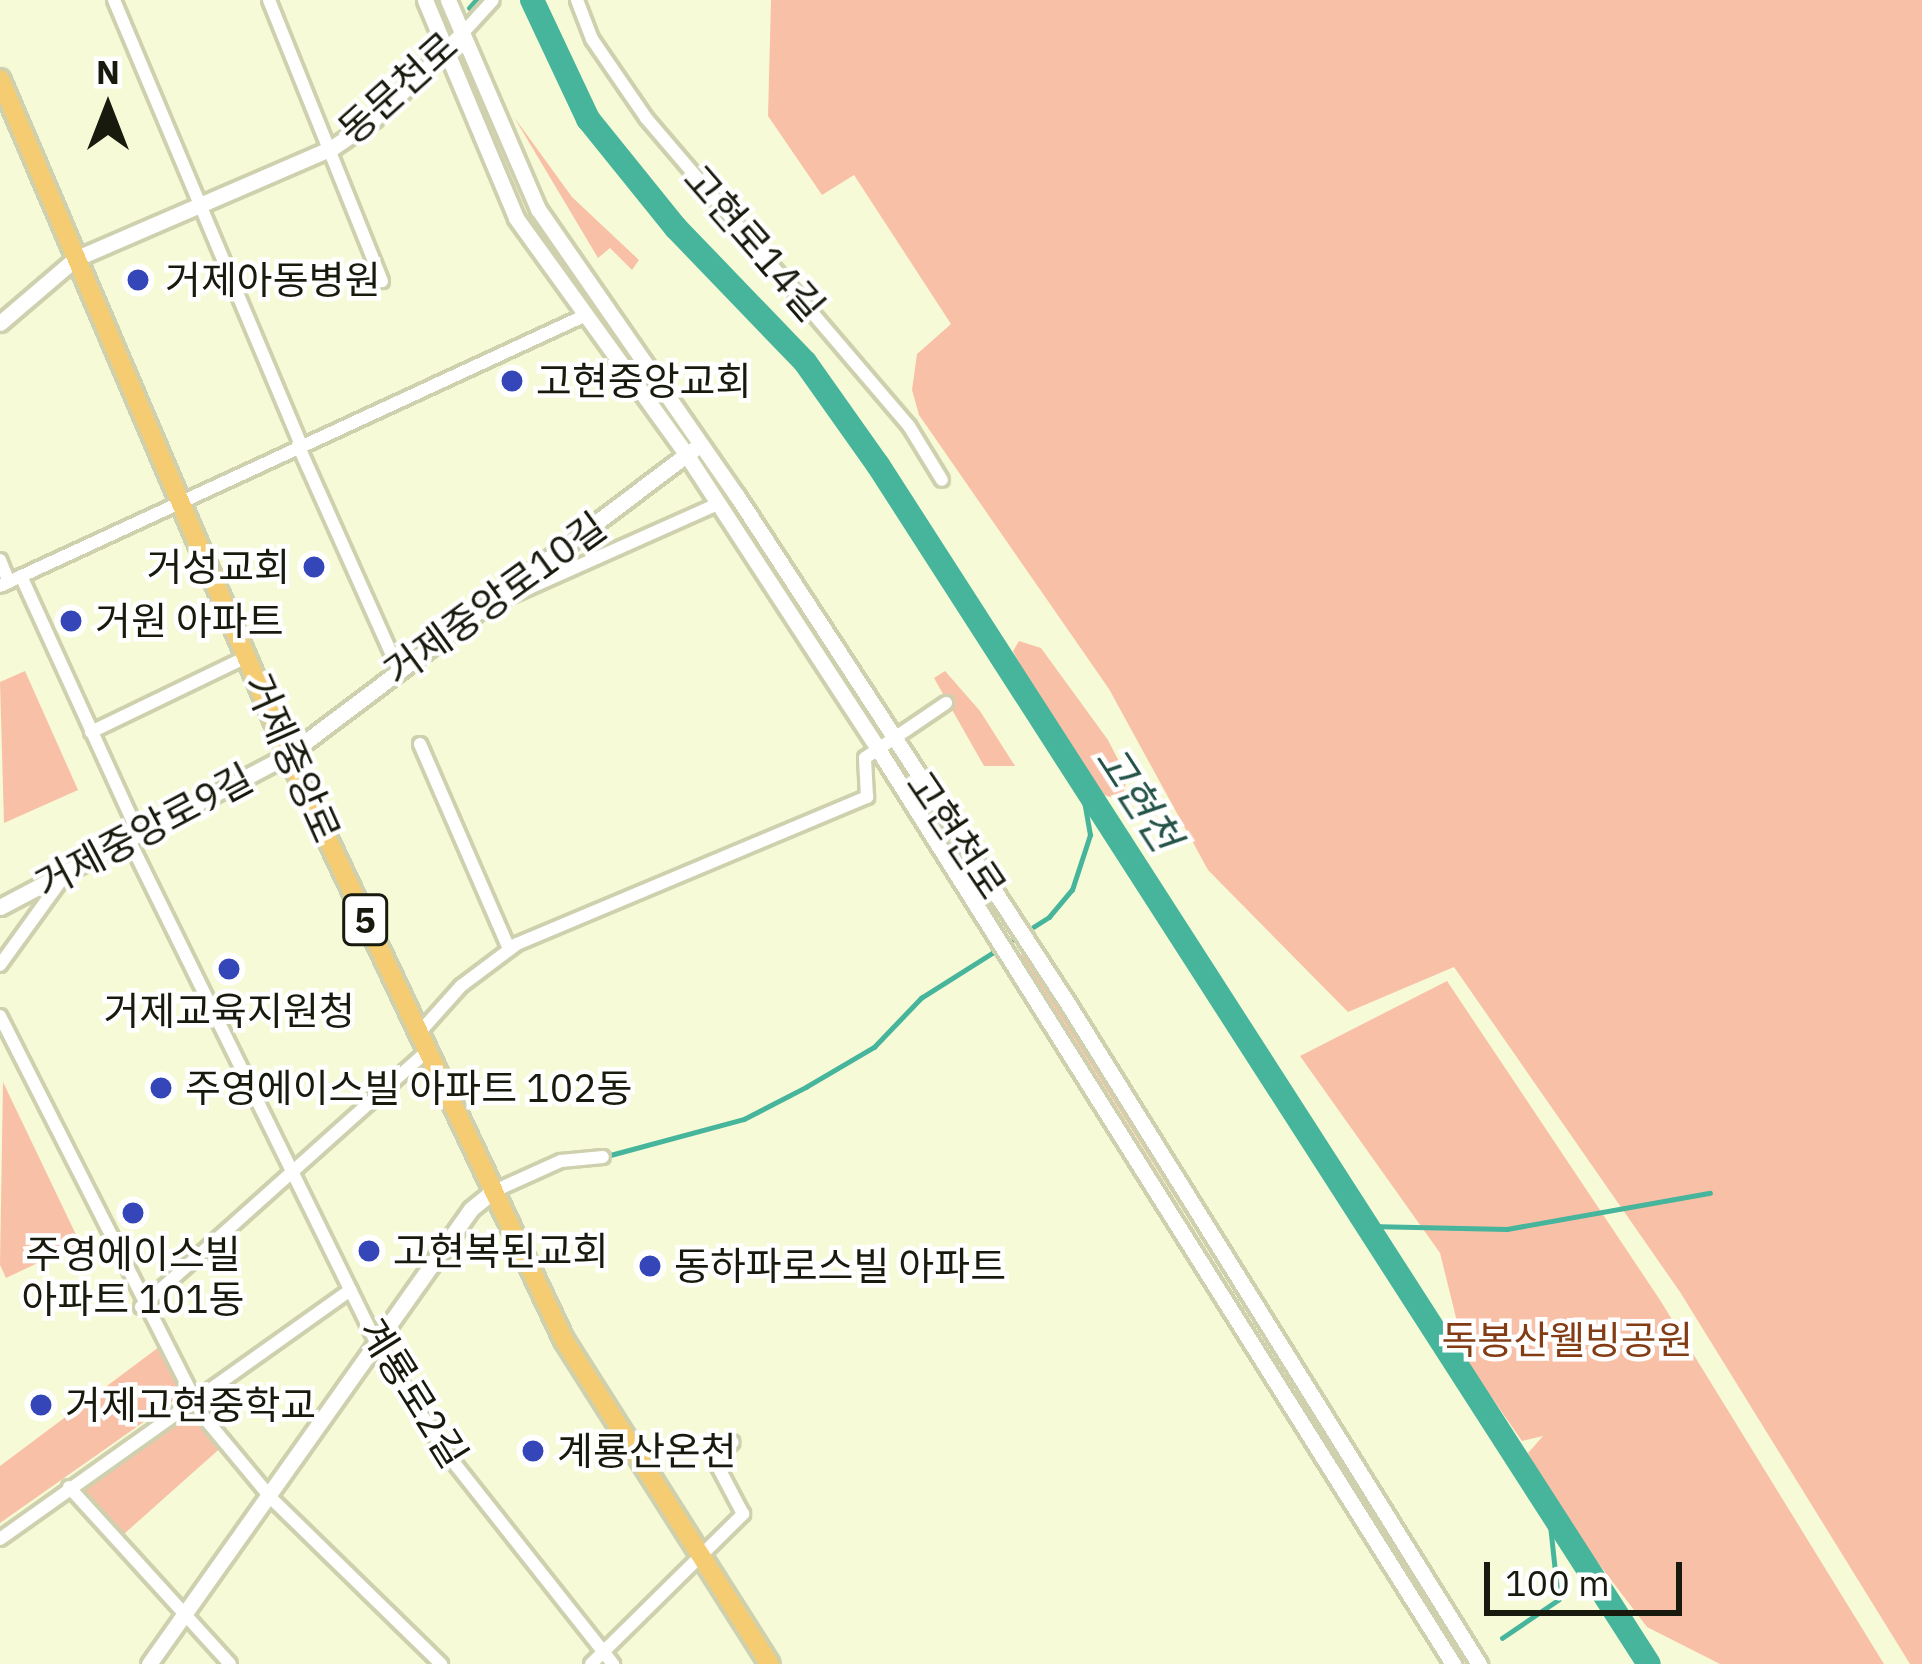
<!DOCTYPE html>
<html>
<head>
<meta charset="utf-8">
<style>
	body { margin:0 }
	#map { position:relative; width:1922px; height:1664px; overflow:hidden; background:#f7fad7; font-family:"IBM Plex Sans","Noto Sans KR",sans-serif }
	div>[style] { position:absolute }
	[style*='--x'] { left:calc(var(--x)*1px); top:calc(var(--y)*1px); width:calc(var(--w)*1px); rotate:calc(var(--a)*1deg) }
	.green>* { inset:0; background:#f8c1a7 }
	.stream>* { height:4.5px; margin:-2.25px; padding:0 2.25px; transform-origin:2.25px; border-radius:2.25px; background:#46b59b }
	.river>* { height:24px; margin:-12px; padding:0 12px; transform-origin:12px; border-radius:12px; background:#46b59b }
	.roads { filter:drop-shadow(3px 0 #ced0ae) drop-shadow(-3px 0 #ced0ae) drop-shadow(0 3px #ced0ae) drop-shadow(0 -3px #ced0ae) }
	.minor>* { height:12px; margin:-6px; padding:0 6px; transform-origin:6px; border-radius:6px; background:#fff }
	.tertiary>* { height:15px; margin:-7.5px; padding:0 7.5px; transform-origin:7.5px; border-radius:7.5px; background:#fff }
	.primary>* { height:18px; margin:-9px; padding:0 9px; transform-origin:9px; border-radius:9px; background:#f5cc71 }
	.dots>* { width:33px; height:33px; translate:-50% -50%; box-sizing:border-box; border:6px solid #fff; border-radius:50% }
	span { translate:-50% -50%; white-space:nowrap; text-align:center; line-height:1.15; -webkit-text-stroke:9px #fff; paint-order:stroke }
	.shield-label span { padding:3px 9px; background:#fff; border:3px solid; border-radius:9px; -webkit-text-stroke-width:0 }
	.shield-label { font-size:36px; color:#191a0e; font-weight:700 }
	.street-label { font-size:39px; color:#191a0e }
	.poi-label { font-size:39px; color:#191a0e }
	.left { translate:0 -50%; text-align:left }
	.right { translate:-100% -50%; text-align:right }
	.park-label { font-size:39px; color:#843c14 }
	.water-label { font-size:42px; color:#255347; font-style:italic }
	.north { position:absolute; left:48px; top:48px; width:120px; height:120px; -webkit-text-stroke:9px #fff; paint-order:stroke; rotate:0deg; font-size:33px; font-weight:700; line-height:48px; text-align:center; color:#191a0e }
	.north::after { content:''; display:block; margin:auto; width:42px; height:54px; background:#191a0e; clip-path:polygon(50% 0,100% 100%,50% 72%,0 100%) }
	.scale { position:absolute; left:1484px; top:1562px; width:198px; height:54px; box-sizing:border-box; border:6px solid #191a0e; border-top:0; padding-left:15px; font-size:36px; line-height:42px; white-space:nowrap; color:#191a0e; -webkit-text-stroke:9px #fff; paint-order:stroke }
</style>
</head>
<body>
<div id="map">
	<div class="green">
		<div style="clip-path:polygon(771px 0,1922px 0,1922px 1664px,1910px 1664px,1680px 1292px,1454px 967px,1348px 1012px,1208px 870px,1109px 689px,919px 415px,912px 390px,917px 354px,951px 324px,854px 175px,822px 195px,768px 116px)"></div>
		<div style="clip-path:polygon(514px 117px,572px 197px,639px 260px,632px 270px,610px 248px,598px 258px)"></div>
		<div style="clip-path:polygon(1019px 641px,1041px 648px,1108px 740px,1127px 777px,1122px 801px,1104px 795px,1026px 677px,1013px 651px)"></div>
		<div style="clip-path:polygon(25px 671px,78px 790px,4px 823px,0 682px)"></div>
		<div style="clip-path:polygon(945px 671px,980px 711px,1015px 766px,984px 766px,934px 678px)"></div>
		<div style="clip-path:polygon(1026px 952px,1374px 1501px,1369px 1504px,1021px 955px)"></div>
		<div style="clip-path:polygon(1447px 981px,1660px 1300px,1884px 1664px,1720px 1664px,1647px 1627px,1556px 1508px,1528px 1453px,1543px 1436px,1522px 1441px,1467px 1362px,1440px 1253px,1300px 1056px)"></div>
		<div style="clip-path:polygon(3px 1082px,80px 1243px,6px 1278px,0 1265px)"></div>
		<div style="clip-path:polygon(163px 1344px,182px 1395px,0 1523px,0 1466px)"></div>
		<div style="clip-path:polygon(191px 1395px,225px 1444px,115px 1542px,69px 1487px)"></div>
	</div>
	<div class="stream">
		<div style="--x:469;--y:8;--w:11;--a:-49"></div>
		<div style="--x:603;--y:1157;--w:146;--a:-15.1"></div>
		<div style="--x:744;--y:1119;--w:70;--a:-27.3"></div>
		<div style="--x:806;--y:1087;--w:79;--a:-30.5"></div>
		<div style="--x:874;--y:1047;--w:68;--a:-46.2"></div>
		<div style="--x:921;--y:998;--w:151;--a:-32.3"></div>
		<div style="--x:1049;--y:917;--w:35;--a:-50"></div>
		<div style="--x:1072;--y:890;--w:58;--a:-71.9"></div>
		<div style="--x:1090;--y:835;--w:52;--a:-100"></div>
		<div style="--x:1369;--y:1226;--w:138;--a:1.2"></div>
		<div style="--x:1507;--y:1229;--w:206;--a:-10.1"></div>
		<div style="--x:1502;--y:1638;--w:68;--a:-34.2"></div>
		<div style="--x:1558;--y:1600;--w:94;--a:-96.1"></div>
	</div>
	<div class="river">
		<div style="--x:532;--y:0;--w:132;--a:64.8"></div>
		<div style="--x:588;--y:119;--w:140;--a:51.1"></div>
		<div style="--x:676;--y:228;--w:186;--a:46.1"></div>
		<div style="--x:805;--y:362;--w:126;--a:54.7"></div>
		<div style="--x:878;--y:465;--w:1425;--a:57.26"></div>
	</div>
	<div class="roads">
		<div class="minor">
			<div style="--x:114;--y:0;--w:482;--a:67.2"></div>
			<div style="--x:269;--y:0;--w:303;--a:68.1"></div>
			<div style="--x:577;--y:0;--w:42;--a:69"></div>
			<div style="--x:592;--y:39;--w:96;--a:55.6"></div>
			<div style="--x:646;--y:118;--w:405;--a:49.5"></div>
			<div style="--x:909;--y:426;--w:63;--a:58.6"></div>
			<div style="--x:461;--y:35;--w:47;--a:-47.6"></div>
			<div style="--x:298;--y:445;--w:245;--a:65.9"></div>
			<div style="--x:0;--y:560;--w:24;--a:68"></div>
			<div style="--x:21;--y:576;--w:282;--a:65.5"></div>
			<div style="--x:0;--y:586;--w:646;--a:-24.82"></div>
			<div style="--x:500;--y:601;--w:239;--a:-24"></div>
			<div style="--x:91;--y:732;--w:172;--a:-25.8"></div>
			<div style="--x:420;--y:744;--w:223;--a:66.5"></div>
			<div style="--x:128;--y:838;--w:566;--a:63.8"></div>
			<div style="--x:378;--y:1346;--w:123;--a:57.6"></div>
			<div style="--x:444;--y:1450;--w:273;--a:51.7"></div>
			<div style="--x:0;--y:965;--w:115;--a:-54.2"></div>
			<div style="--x:0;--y:1016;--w:449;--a:63.1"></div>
			<div style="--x:203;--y:1416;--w:107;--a:50.3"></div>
			<div style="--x:271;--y:1498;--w:238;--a:44.3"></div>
			<div style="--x:419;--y:1033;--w:63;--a:-48.2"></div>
			<div style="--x:461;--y:986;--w:70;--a:-36.9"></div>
			<div style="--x:517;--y:944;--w:380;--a:-22.8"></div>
			<div style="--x:867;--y:797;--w:39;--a:-93"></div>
			<div style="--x:865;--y:758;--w:98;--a:-34.2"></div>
			<div style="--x:492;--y:1192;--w:76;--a:-24.2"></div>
			<div style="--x:561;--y:1161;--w:42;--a:-5.4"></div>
			<div style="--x:141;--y:1307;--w:385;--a:-41.8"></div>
			<div style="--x:69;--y:1487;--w:239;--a:47.7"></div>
			<div style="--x:0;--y:1539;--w:430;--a:-35.4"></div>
			<div style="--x:591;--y:1664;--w:214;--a:-44.6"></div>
			<div style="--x:743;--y:1514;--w:62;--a:-117.8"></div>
			<div style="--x:714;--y:1459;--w:25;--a:-42"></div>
		</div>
		<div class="tertiary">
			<div style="--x:425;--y:0;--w:236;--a:67.3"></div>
			<div style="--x:516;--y:218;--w:291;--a:54.2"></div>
			<div style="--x:686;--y:454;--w:352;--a:56.9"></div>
			<div style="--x:878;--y:749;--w:1081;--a:57.85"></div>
			<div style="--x:448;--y:0;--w:228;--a:66.7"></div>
			<div style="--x:538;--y:209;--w:349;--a:55.3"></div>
			<div style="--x:737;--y:496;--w:606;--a:56.91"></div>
			<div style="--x:1068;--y:1004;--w:778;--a:58.09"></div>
			<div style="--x:0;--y:323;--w:99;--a:-40.5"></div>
			<div style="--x:75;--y:259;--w:280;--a:-23.4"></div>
			<div style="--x:332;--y:148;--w:51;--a:-34.6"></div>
			<div style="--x:374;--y:119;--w:121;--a:-44"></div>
			<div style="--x:0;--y:907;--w:326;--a:-27.8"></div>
			<div style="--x:288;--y:755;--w:508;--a:-37.01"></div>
			<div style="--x:149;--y:1664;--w:557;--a:-54.71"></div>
			<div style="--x:471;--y:1209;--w:27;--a:-39"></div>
		</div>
		<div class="primary">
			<div style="--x:0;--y:79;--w:735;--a:66.92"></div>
			<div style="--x:288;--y:755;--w:647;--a:64.74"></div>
			<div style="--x:564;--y:1340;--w:384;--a:57.6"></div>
		</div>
	</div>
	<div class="dots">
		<div style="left:138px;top:280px;background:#3546b8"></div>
		<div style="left:512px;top:381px;background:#3546b8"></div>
		<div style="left:314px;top:567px;background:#3546b8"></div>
		<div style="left:71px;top:621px;background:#3546b8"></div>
		<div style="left:229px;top:969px;background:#3546b8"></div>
		<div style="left:161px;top:1088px;background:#3546b8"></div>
		<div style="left:133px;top:1213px;background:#3546b8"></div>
		<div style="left:369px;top:1251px;background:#3546b8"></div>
		<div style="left:650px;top:1266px;background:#3546b8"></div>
		<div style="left:41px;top:1405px;background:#3546b8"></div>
		<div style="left:533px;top:1451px;background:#3546b8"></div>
	</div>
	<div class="shield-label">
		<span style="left:365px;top:920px">5</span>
	</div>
	<div class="street-label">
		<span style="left:398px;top:88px;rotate:-42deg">동문천로</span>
		<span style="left:754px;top:243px;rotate:49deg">고현로14길</span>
		<span style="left:495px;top:599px;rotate:-36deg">거제중앙로10길</span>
		<span style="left:292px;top:758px;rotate:66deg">거제중앙로</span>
		<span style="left:144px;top:831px;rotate:-28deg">거제중앙로9길</span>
		<span style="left:956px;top:835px;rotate:56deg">고현천로</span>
		<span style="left:413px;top:1393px;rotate:58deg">계룡로2길</span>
	</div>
	<div class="poi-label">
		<span class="left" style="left:165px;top:280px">거제아동병원</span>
		<span class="left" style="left:536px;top:381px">고현중앙교회</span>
		<span class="right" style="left:290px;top:567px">거성교회</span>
		<span class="left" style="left:95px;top:621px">거원 아파트</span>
		<span style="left:229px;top:1011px">거제교육지원청</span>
		<span class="left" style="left:185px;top:1088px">주영에이스빌 아파트 102동</span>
		<span class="left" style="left:393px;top:1251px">고현복된교회</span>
		<span style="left:133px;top:1277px">주영에이스빌<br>아파트 101동</span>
		<span class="left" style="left:674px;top:1266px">동하파로스빌 아파트</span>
		<span class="left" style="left:65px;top:1405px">거제고현중학교</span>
		<span class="left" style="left:557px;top:1451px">계룡산온천</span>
	</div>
	<div class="park-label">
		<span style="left:1567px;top:1340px">독봉산웰빙공원</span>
	</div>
	<div class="water-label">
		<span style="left:1138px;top:798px;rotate:57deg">고현천</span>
	</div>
	<div class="north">N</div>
	<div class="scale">100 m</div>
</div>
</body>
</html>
